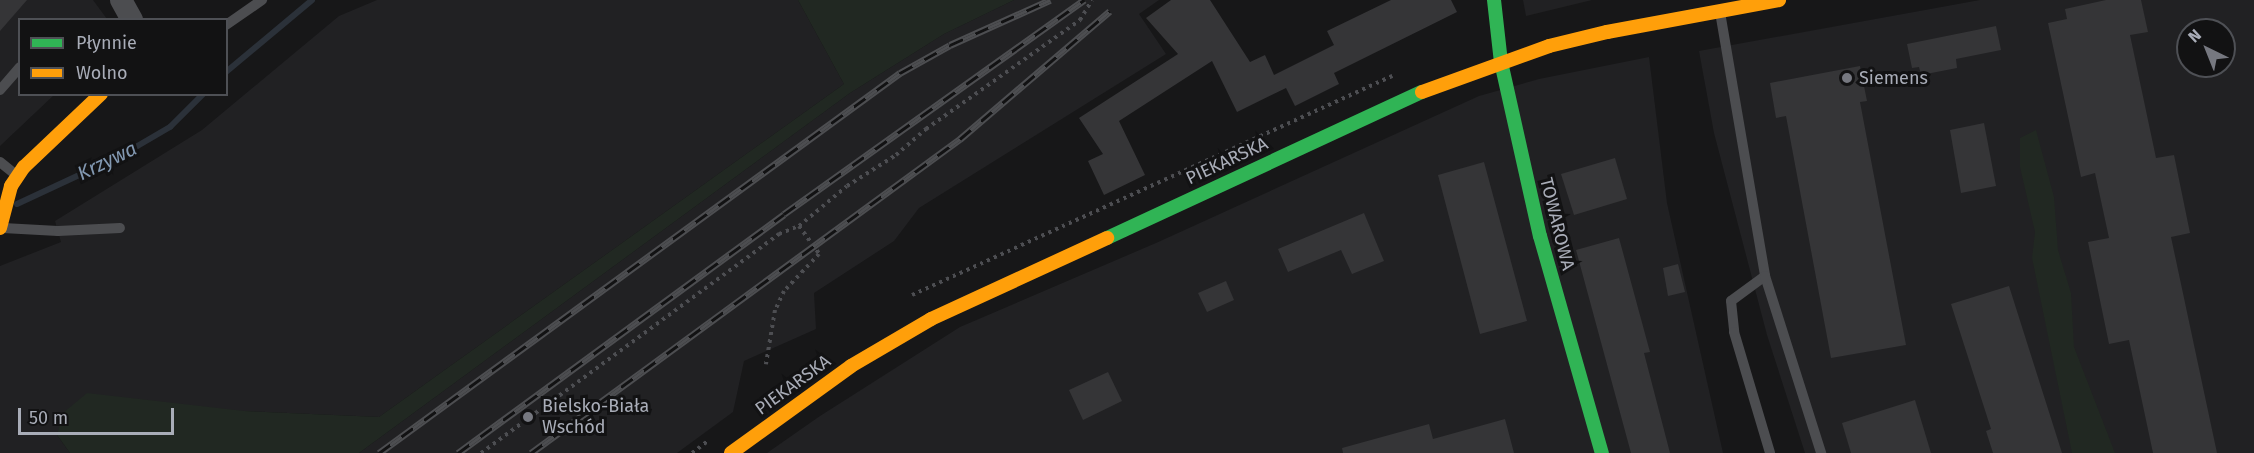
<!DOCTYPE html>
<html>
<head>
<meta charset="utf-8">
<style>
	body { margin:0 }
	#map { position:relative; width:2254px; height:453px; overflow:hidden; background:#171718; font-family:"Fira Sans",sans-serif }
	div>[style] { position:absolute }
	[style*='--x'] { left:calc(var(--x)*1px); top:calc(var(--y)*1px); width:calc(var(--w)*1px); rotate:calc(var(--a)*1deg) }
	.built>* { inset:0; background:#212123 }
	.green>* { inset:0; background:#212822 }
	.stream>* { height:6px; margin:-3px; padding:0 3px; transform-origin:3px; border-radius:3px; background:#2b3139 }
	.building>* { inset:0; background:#353537 }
	.path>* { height:4px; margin-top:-2px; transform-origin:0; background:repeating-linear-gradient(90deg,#4d4e52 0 3px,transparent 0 7.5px) }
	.lane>* { height:10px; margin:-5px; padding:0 5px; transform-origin:5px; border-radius:5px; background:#4c4d50 }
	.street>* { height:22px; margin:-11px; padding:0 11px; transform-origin:11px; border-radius:11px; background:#4c4d50 }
	.fast>* { height:14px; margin:-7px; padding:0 7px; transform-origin:7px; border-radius:7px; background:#30b455 }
	.slow>* { height:14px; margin:-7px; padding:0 7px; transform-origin:7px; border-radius:7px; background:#ff9f0a }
	.rail>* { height:7px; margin-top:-3.5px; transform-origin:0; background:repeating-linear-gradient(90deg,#121213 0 14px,#4d4e51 0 28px); box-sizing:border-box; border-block:2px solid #4d4e51 }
	.dots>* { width:16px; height:16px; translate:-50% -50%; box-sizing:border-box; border:3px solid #121213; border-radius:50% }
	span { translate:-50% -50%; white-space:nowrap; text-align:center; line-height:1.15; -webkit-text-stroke:6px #121213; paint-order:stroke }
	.poi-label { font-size:18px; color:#a9adb8 }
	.left { translate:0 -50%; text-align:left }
	.street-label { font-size:18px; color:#a9adb8 }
	.water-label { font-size:20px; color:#8298b1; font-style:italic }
	.legend { position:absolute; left:18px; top:18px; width:210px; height:78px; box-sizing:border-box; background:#121213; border:2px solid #4e5055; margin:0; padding:8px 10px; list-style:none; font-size:18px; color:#a9adb8 }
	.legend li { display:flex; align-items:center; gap:12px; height:30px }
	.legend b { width:30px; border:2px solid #4e5055 }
	.north { position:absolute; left:2176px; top:18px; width:60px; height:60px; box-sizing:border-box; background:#121213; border:2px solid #4e5055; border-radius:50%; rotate:317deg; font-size:16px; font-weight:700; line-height:24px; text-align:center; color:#a9adb8 }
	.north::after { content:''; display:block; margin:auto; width:21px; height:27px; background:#767880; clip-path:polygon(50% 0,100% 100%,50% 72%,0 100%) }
	.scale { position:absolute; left:18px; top:408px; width:156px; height:27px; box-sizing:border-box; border:3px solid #a9adb8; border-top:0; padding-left:8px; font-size:18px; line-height:21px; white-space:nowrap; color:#a9adb8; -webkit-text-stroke:4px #121213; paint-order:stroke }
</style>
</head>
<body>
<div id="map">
	<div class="built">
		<div style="clip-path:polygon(0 0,93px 0,107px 19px,20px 20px,20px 94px,54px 95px,0 146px)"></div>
		<div style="clip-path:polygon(377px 0,798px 0,844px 84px,379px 417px,244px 411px,57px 435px,70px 453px,0 453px,0 266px,61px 242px,55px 221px,202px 130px,339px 16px)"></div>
		<div style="clip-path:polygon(1014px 0,1159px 0,1139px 14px,1166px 54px,919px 208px,894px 241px,814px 293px,816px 329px,744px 361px,733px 412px,677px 453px,359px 453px,850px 93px,944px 34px)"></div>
		<div style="clip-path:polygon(1523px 0,1592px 0,1526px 16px)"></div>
		<div style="clip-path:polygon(evenodd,1980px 0,2254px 0,2254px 453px,1805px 453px,1767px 335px,1714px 133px,1699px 51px,1980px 0,2188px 30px,2224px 30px,2224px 66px,2188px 66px,2188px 30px)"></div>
		<div style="clip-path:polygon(1649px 57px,1667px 203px,1723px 453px,767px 453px,820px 416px,960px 327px,1156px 243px,1479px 96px,1539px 79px)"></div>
	</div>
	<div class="green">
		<div style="clip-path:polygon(798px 0,1014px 0,944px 34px,850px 93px,359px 453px,70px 453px,57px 435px,63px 413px,87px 393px,244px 411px,379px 417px,844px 84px)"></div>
		<div style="clip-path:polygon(2036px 130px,2054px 197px,2058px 250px,2071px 293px,2074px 347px,2115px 453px,2072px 453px,2032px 258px,2035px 232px,2020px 167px,2020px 138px)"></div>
	</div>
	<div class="stream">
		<div style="--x:226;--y:72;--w:112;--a:-39.9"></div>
		<div style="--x:17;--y:204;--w:116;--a:-25"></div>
		<div style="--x:122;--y:155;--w:56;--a:-30.3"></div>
		<div style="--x:170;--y:127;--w:47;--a:-45"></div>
	</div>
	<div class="building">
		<div style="clip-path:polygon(0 0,27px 0,0 31px)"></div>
		<div style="clip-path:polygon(1171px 0,1210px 0,1250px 62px,1265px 55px,1274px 75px,1334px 45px,1327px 31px,1391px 0,1451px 0,1457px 12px,1334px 73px,1339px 84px,1295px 106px,1286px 88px,1237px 112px,1212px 61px,1119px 121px,1145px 175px,1104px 195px,1088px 161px,1103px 154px,1079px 118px,1178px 54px,1146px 18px)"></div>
		<div style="clip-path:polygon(2106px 0,2141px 0,2148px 32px,2130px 35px,2156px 158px,2174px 155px,2190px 233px,2171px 237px,2217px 453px,2153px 453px,2129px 340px,2109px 344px,2088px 242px,2109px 238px,2095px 173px,2081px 177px,2048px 23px,2067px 19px,2065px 9px)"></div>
		<div style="clip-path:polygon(1996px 26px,2001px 50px,1956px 59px,1957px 68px,1921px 75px,1919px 67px,1912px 68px,1907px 44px)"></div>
		<div style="clip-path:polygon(1860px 66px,1867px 101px,1860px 102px,1906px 345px,1831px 358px,1786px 116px,1776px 118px,1770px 83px)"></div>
		<div style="clip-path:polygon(1984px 123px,1996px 186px,1961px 193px,1950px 130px)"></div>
		<div style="clip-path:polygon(1615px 158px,1627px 199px,1574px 215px,1561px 174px)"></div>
		<div style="clip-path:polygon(1484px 162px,1527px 321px,1480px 334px,1438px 175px)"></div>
		<div style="clip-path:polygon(1364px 213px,1384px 261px,1352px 274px,1341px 250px,1288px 272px,1278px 249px)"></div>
		<div style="clip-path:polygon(1619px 238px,1650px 352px,1644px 353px,1670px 453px,1631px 453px,1576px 250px)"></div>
		<div style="clip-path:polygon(1678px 264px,1685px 292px,1668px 296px,1663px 268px)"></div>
		<div style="clip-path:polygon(1226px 281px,1234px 300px,1207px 312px,1198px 293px)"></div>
		<div style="clip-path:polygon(2009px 286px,2062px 453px,1993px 453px,1986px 431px,1991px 429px,1951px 304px)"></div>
		<div style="clip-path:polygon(1108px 372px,1122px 401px,1083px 420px,1069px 390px)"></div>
		<div style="clip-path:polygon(1915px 400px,1931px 453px,1851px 453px,1842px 423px)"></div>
		<div style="clip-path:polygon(1505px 419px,1514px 453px,1343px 453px,1342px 448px,1429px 424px,1433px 439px)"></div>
	</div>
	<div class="path">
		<div style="--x:799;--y:226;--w:62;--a:-39.8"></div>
		<div style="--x:847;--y:186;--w:58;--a:-32.3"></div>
		<div style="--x:896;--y:155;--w:40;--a:-41"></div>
		<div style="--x:926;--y:129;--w:189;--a:-35.3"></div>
		<div style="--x:1080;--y:20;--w:23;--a:-59"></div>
		<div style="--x:912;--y:295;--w:528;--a:-24.52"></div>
		<div style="--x:481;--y:453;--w:370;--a:-36.3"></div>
		<div style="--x:779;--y:234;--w:22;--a:-22"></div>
		<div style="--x:799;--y:226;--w:34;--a:54"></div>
		<div style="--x:819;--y:254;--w:51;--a:133.4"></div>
		<div style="--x:784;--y:291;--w:21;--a:115"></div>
		<div style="--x:775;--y:310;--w:55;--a:99.5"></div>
		<div style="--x:692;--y:453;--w:20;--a:-37"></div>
	</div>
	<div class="lane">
		<div style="--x:1720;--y:12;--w:268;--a:80.3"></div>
		<div style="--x:1765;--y:276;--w:42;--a:143.7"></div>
		<div style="--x:1731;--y:301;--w:31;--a:84"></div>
		<div style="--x:1734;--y:332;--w:126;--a:73.4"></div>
		<div style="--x:226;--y:25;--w:44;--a:-34.8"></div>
		<div style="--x:0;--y:90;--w:30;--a:-49"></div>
		<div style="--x:0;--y:162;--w:19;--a:39"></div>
		<div style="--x:3;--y:228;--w:55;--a:3.1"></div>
		<div style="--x:58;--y:231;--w:62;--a:-2.8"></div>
		<div style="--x:1765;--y:276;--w:186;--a:72.4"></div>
	</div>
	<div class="street">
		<div style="--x:121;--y:0;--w:23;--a:61"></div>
	</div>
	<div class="fast">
		<div style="--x:1494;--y:0;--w:62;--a:83.6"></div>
		<div style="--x:1501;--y:62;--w:178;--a:77.4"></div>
		<div style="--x:1540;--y:236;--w:226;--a:74.1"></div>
		<div style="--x:1107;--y:238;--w:347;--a:-24.9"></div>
	</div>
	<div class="slow">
		<div style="--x:1422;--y:92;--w:135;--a:-19.9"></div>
		<div style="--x:1549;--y:46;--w:60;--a:-13.6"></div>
		<div style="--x:1607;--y:32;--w:175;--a:-10.5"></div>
		<div style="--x:0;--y:228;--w:43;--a:-75.3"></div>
		<div style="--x:11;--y:186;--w:23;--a:-56"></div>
		<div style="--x:24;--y:167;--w:106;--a:-43.5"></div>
		<div style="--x:731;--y:453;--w:148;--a:-35.9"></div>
		<div style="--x:851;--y:366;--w:93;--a:-30.4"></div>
		<div style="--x:931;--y:319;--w:194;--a:-24.7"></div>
	</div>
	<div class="rail">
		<div style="--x:379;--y:453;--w:645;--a:-36.11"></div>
		<div style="--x:900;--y:73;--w:57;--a:-29.2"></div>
		<div style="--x:950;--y:45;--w:110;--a:-24.2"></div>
		<div style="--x:458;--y:453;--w:404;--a:-36.2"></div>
		<div style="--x:784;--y:214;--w:369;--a:-35.5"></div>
		<div style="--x:531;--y:453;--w:532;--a:-36.2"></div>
		<div style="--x:960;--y:139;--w:197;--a:-40.5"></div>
	</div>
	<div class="dots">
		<div style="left:1847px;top:78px;background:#767880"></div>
		<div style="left:528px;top:417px;background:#767880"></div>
	</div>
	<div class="poi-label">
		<span class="left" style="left:1859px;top:78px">Siemens</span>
		<span class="left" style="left:542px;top:417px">Bielsko-Biała<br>Wschód</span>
	</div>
	<div class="street-label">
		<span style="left:1227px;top:161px;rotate:-25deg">PIEKARSKA</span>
		<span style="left:1557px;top:224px;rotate:76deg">TOWAROWA</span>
		<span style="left:793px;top:385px;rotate:-36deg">PIEKARSKA</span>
	</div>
	<div class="water-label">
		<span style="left:107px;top:161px;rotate:-26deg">Krzywa</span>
	</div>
	<ul class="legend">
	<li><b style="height:8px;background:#30b455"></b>Płynnie</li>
	<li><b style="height:8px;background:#ff9f0a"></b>Wolno</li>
	</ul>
	<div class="north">N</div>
	<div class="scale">50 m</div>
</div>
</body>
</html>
